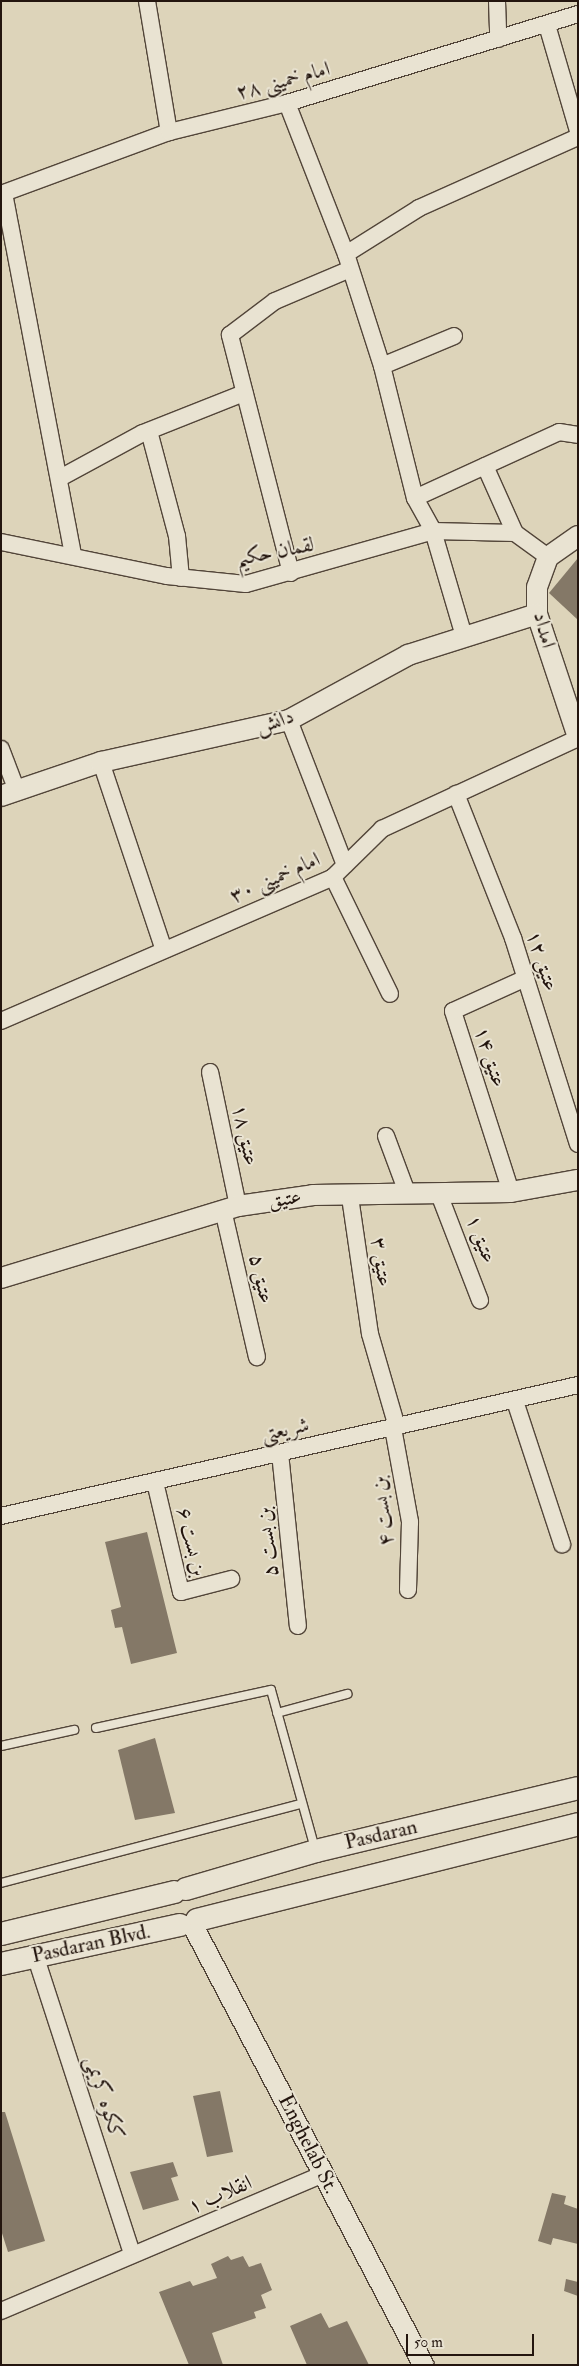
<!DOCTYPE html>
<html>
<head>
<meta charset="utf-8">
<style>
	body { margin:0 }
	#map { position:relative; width:579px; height:2366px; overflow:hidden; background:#ddd4ba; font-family:"IM FELL Double Pica",Amiri,serif }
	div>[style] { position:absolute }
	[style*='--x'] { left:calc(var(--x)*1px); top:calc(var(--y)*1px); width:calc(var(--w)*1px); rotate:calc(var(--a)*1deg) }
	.building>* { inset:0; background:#847867 }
	.roads { filter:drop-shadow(1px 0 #524539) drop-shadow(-1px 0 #524539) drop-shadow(0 1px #524539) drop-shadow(0 -1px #524539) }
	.service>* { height:8px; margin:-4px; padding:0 4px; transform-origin:4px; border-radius:4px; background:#e9e3d2 }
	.minor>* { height:16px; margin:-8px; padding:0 8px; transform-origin:8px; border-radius:8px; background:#e9e3d2 }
	.tertiary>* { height:20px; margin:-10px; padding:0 10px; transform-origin:10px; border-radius:10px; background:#e9e3d2 }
	.secondary>* { height:22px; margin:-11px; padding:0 11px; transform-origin:11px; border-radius:11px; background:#e9e3d2 }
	span { translate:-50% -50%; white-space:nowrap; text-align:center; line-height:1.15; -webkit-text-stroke:4px #e9e3d2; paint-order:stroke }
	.street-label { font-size:21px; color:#23150e }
	.frame { position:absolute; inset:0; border:2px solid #23150e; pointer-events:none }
	.scale { position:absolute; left:406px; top:2334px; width:128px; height:22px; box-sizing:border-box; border:2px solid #23150e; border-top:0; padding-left:6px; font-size:15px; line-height:18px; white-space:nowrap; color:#23150e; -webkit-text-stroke:4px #e9e3d2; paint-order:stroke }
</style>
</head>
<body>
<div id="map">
	<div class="building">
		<div style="clip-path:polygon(578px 558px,578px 620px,549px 593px)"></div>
		<div style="clip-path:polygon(147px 1532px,177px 1653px,131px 1664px,122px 1627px,115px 1628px,111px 1610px,121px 1607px,105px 1542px)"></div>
		<div style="clip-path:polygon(155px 1738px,175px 1813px,135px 1820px,118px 1750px)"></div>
		<div style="clip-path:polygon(220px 2091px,233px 2152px,207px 2157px,193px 2096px)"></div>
		<div style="clip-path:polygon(1px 2112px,5px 2112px,45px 2241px,8px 2252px,1px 2230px)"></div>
		<div style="clip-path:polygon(173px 2162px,178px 2176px,171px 2178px,179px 2200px,143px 2210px,130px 2172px)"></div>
		<div style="clip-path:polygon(552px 2193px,566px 2196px,564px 2204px,578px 2209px,578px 2244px,553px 2238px,551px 2245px,538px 2241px)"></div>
		<div style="clip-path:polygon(228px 2256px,231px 2260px,243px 2256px,249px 2267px,261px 2263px,272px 2290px,261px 2295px,266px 2308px,254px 2312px,256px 2318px,212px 2333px,223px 2365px,189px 2365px,159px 2292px,190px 2281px,193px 2286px,217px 2278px,211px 2264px)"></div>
		<div style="clip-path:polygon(566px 2279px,578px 2282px,578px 2296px,564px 2291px)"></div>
		<div style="clip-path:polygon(321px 2313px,329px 2328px,347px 2321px,369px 2365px,307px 2365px,290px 2326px)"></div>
	</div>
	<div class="roads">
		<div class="service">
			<div style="--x:277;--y:1713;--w:73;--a:-15.2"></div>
			<div style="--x:96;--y:1728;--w:179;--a:-12.3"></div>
			<div style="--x:271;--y:1690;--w:165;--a:74.5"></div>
			<div style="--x:1;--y:1746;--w:75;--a:-12.4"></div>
			<div style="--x:1;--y:1883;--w:310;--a:-14.8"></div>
		</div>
		<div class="minor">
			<div style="--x:147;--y:1;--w:133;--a:80.5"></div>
			<div style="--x:497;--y:1;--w:38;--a:88"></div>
			<div style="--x:547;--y:25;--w:110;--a:73.7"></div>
			<div style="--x:287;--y:103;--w:162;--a:68.7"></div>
			<div style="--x:346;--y:254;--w:118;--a:72.2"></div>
			<div style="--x:382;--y:366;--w:136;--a:76"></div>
			<div style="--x:415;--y:498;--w:38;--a:61"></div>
			<div style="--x:433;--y:531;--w:109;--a:73.6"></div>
			<div style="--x:4;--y:193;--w:369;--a:79.2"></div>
			<div style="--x:1;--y:194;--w:179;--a:-20.3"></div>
			<div style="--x:169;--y:132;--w:122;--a:-13.8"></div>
			<div style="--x:287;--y:103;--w:304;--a:-17"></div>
			<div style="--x:346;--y:254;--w:86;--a:-32.2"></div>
			<div style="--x:419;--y:208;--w:174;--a:-24.1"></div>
			<div style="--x:382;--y:366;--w:78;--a:-22.6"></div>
			<div style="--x:149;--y:431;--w:109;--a:75.1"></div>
			<div style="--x:177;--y:536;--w:42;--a:84.6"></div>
			<div style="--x:485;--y:466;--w:73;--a:65.9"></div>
			<div style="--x:60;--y:478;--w:94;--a:-28.5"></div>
			<div style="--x:143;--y:433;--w:109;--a:-21.6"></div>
			<div style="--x:415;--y:498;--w:158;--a:-24.6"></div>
			<div style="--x:559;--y:432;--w:19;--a:9"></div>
			<div style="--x:1;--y:542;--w:169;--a:11.6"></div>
			<div style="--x:167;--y:576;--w:79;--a:5.8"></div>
			<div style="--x:246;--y:584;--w:194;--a:-15.8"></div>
			<div style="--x:433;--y:531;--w:82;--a:1.4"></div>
			<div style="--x:515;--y:533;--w:41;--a:36"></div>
			<div style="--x:291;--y:573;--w:246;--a:-104.4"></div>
			<div style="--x:230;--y:335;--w:56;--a:-37.1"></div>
			<div style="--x:275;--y:301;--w:79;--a:-23"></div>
			<div style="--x:289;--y:720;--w:155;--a:68.9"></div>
			<div style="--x:1;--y:749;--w:45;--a:69.1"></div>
			<div style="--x:101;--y:762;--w:198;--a:71.5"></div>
			<div style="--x:456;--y:794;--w:155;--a:68.4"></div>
			<div style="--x:513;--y:938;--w:216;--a:72.5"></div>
			<div style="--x:333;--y:877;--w:130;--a:64"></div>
			<div style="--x:1;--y:1021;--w:362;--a:-23.4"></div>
			<div style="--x:333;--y:877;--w:69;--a:-44.4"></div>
			<div style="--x:382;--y:829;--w:216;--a:-24.9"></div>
			<div style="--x:210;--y:1072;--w:137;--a:78.2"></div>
			<div style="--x:386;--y:1136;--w:63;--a:69.6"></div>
			<div style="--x:511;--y:1192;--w:190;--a:-107.8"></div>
			<div style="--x:453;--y:1011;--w:80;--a:-24.3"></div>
			<div style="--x:439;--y:1194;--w:114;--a:68.9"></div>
			<div style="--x:350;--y:1197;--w:138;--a:81.7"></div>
			<div style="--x:370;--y:1334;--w:97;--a:73.8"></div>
			<div style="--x:223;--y:1210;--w:151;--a:77"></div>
			<div style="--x:515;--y:1401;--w:151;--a:71.8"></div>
			<div style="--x:393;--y:1428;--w:96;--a:79.7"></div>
			<div style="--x:410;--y:1522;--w:68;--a:91.7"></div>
			<div style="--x:280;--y:1453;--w:174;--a:84.1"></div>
			<div style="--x:155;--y:1482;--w:113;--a:76.7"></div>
			<div style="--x:181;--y:1592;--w:52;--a:-14.6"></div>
			<div style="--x:1;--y:1516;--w:592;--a:-12.79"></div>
			<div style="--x:35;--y:1955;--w:314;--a:72"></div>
			<div style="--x:1;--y:2311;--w:351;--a:-23"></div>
		</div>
		<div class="tertiary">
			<div style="--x:578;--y:536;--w:37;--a:145"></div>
			<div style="--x:548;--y:557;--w:32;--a:110"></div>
			<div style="--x:537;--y:587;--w:27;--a:90"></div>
			<div style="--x:537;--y:614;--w:130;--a:71.6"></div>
			<div style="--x:1;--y:796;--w:106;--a:-18.8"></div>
			<div style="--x:101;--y:762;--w:193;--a:-12.6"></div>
			<div style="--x:289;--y:720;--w:136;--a:-28.6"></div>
			<div style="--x:408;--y:655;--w:135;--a:-17.6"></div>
			<div style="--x:1;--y:1278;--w:248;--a:-16.9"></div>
			<div style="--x:238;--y:1206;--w:76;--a:-8.3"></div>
			<div style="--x:313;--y:1195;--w:198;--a:-0.9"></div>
			<div style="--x:511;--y:1192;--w:68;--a:-10.2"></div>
			<div style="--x:192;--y:1924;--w:498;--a:62.3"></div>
		</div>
		<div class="secondary">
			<div style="--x:186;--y:1889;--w:135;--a:-16.3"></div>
			<div style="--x:316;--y:1851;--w:269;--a:-13.5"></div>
			<div style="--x:197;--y:1920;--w:393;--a:-14.1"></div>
			<div style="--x:1;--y:1934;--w:178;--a:-13.6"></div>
			<div style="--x:1;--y:1964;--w:183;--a:-12.3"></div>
		</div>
	</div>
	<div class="street-label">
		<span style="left:283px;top:81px;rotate:-15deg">امام خمینی ۲۸</span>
		<span style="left:275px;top:552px;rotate:-11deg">لقمان حکیم</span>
		<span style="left:544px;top:630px;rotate:76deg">امداد</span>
		<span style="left:275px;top:722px;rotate:-19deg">دانش</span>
		<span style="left:275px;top:878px;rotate:-24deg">امام خمینی ۳۰</span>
		<span style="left:542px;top:961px;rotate:72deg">عتیق ۱۲</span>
		<span style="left:490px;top:1057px;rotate:72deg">عتیق ۱۴</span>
		<span style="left:245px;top:1135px;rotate:78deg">عتیق ۱۸</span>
		<span style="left:285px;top:1199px;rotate:-9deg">عتیق</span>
		<span style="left:481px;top:1239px;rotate:69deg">عتیق ۱</span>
		<span style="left:381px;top:1262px;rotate:82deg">عتیق ۳</span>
		<span style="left:261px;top:1279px;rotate:77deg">عتیق ۵</span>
		<span style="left:285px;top:1430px;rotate:-13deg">شریعتی</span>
		<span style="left:383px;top:1511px;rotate:-96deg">بن بست ۴</span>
		<span style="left:191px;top:1542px;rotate:77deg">بن بست ۶</span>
		<span style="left:268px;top:1542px;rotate:-96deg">بن بست ۵</span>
		<span style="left:381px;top:1835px;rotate:-13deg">Pasdaran</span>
		<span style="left:91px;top:1944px;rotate:-12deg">Pasdaran Blvd.</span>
		<span style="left:104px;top:2098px;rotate:72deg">ککوه کریمی</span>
		<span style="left:308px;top:2144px;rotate:63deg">Enghelab St.</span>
		<span style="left:220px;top:2195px;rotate:-23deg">انقلاب ۱</span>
	</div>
	<div class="frame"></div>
	<div class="scale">50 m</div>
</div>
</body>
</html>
